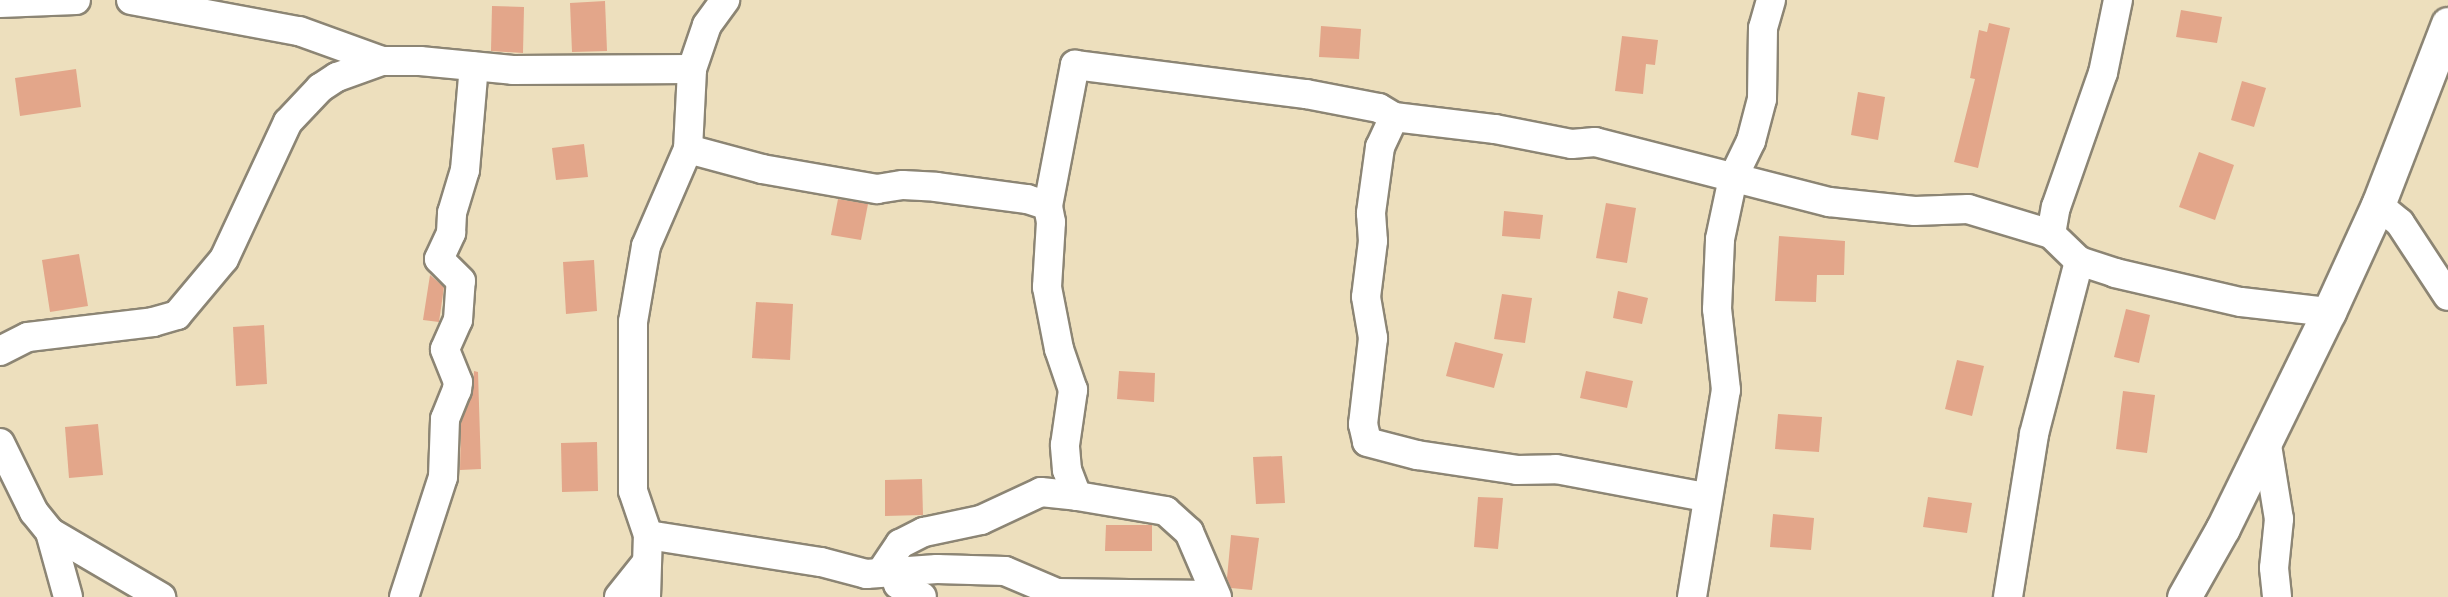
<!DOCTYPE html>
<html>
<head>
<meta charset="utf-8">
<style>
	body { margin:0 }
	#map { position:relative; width:2448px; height:597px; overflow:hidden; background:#eddfbd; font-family:Mynerve,sans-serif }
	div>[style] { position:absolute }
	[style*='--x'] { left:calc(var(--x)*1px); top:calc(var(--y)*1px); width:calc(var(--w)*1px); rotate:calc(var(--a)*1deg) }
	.building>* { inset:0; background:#e3a68a }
	.roads { filter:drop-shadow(2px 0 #8c8574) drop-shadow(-2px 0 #8c8574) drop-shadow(0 2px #8c8574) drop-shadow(0 -2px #8c8574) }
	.minor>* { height:28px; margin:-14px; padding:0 14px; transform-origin:14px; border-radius:14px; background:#fff }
	.trunk>* { height:33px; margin:-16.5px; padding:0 16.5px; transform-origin:16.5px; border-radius:16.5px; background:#fff }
	span { translate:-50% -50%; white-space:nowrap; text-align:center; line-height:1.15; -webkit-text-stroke:4.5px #fdfcf7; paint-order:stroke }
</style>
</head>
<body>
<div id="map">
	<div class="building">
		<div style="clip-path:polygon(605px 1px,607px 51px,572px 52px,570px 3px)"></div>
		<div style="clip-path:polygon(492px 6px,524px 7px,523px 53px,491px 51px)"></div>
		<div style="clip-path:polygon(2181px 10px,2222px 17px,2217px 43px,2176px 37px)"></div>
		<div style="clip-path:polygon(1989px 23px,2010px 28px,1978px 168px,1954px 162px,1975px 79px,1970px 78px,1979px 30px,1987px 32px)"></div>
		<div style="clip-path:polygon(1321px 26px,1361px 29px,1359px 59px,1319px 57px)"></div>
		<div style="clip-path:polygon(1622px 36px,1658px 40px,1655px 65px,1646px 64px,1643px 94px,1615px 91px)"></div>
		<div style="clip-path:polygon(76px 69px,81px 107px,20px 116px,15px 78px)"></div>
		<div style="clip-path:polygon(2242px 81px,2266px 88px,2254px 127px,2231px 120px)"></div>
		<div style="clip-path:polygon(1858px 92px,1885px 97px,1878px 140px,1851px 135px)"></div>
		<div style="clip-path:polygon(584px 144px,588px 177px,556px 180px,552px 148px)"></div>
		<div style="clip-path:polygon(2199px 152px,2234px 165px,2215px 220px,2179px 207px)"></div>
		<div style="clip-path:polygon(838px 199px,868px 204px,861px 240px,831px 235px)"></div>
		<div style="clip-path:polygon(1606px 203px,1636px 208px,1627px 263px,1596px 258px)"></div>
		<div style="clip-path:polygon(1504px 211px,1543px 215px,1540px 239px,1502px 236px)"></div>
		<div style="clip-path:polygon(1779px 236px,1845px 241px,1844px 275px,1817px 275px,1816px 302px,1775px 301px)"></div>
		<div style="clip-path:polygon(79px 254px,88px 306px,50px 312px,42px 260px)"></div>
		<div style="clip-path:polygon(594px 260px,597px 311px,566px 314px,563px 262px)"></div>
		<div style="clip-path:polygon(430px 275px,444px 287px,439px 322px,423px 320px)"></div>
		<div style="clip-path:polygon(1618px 291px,1648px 298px,1642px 324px,1613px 318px)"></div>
		<div style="clip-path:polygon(1502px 294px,1532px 298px,1525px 343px,1494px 339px)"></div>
		<div style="clip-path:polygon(756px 302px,793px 304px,790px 360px,752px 358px)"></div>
		<div style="clip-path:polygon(2126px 309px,2150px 315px,2139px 363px,2114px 357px)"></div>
		<div style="clip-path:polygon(264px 325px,267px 384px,236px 386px,233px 327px)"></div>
		<div style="clip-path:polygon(1455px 342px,1503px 354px,1494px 388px,1446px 376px)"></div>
		<div style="clip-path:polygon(1957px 360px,1984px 366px,1972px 416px,1945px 409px)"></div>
		<div style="clip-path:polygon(474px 371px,478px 372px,481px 469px,460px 470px,461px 423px,473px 392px)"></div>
		<div style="clip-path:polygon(1119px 371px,1155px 373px,1154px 402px,1117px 399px)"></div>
		<div style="clip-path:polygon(1586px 371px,1633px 381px,1627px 408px,1580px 398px)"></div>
		<div style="clip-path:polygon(2123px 391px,2155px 395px,2147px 453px,2116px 449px)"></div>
		<div style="clip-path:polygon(1778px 414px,1822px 417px,1819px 452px,1775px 449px)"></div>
		<div style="clip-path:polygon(98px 424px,103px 475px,69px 478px,65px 427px)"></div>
		<div style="clip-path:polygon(597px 442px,598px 491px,562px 492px,561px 443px)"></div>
		<div style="clip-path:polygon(1282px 456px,1285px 503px,1256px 504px,1253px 457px)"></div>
		<div style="clip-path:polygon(922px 479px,923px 515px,885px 516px,885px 480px)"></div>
		<div style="clip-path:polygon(1478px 497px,1503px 498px,1498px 549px,1474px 547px)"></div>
		<div style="clip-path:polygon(1928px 497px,1972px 503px,1967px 533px,1923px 527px)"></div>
		<div style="clip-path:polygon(1773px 514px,1814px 518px,1811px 550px,1770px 547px)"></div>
		<div style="clip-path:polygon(1106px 525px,1152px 525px,1152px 551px,1105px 551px)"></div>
		<div style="clip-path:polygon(1231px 535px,1259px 538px,1252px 590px,1231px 588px,1227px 578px)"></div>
	</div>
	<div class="roads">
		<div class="minor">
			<div style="--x:131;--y:0;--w:171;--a:10.5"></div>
			<div style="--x:299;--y:31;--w:88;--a:19.9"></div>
			<div style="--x:0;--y:3;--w:76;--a:-2.3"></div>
			<div style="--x:1394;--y:117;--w:33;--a:115"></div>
			<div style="--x:1380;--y:147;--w:67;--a:97.8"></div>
			<div style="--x:1371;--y:213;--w:28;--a:86"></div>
			<div style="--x:1373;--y:241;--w:56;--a:97.1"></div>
			<div style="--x:1366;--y:297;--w:42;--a:80.3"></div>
			<div style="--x:1373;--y:338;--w:87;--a:96.6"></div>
			<div style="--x:1363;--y:424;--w:18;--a:77"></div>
			<div style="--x:1367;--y:442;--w:52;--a:14.6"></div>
			<div style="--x:1417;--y:455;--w:101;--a:8.5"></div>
			<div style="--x:1517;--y:470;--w:39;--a:-1"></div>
			<div style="--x:1556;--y:469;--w:153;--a:10.6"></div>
			<div style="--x:688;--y:149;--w:77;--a:15.1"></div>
			<div style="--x:762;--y:169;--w:117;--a:9.9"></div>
			<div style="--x:877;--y:189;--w:26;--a:-9"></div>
			<div style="--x:903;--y:185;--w:33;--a:3"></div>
			<div style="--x:936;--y:187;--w:92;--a:7.5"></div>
			<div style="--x:1027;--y:199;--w:22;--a:18"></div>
			<div style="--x:2378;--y:205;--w:28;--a:39"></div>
			<div style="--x:2400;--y:223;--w:87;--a:56.7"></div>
			<div style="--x:2051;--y:234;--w:27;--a:-80"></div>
			<div style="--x:2056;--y:207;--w:142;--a:-70.7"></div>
			<div style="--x:2103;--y:73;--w:75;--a:-78.4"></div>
			<div style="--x:0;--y:351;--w:31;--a:-27"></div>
			<div style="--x:28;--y:337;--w:126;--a:-6.8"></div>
			<div style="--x:153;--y:322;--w:25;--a:-16"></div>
			<div style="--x:177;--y:315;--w:73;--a:-50"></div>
			<div style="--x:224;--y:259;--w:151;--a:-65"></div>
			<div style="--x:288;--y:122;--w:47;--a:-46.7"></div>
			<div style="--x:320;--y:88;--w:20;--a:-33"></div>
			<div style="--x:337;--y:77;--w:48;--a:-19.6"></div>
			<div style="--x:382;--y:61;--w:38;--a:0"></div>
			<div style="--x:420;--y:61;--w:93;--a:5.5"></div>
			<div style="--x:513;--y:70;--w:179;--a:-0.3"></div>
			<div style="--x:2266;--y:439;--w:81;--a:80.8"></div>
			<div style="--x:2279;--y:519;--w:49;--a:95.8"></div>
			<div style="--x:2274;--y:568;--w:29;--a:84"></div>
			<div style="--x:0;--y:443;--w:77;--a:63.8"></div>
			<div style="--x:34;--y:512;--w:26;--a:51"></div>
			<div style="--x:50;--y:532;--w:129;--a:30.4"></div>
			<div style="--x:50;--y:532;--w:67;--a:74.5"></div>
			<div style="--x:648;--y:535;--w:175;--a:8.9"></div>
			<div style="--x:821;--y:562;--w:47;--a:14.9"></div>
			<div style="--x:866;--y:574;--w:71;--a:-4"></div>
			<div style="--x:937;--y:569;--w:68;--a:1.7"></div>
			<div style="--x:1005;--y:571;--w:56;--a:22.9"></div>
			<div style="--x:1057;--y:593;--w:157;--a:0.7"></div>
			<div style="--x:894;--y:571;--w:14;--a:73"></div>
			<div style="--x:898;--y:584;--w:27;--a:28"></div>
			<div style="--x:881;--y:572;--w:34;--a:-56"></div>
			<div style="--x:900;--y:544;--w:27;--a:-27"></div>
			<div style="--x:924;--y:532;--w:58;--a:-11.9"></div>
			<div style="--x:981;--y:520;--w:66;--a:-25"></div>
			<div style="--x:1041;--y:492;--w:36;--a:6"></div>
			<div style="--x:404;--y:597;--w:126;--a:-72"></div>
			<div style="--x:443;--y:477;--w:58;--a:-88"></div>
			<div style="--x:445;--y:419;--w:31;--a:-68"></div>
			<div style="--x:457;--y:390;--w:8;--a:-83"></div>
			<div style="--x:458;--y:382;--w:35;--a:-112"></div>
			<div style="--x:445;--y:349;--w:32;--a:-66"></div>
			<div style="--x:458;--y:320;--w:39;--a:-86"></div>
			<div style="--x:461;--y:281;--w:31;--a:-135"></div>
			<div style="--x:439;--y:259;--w:29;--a:-65"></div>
			<div style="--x:451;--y:233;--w:20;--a:-87"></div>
			<div style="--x:452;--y:213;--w:45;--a:-73.2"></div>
			<div style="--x:465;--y:170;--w:104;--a:-85.1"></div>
			<div style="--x:619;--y:597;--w:43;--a:-51.5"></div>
			<div style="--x:646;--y:597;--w:62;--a:-88.2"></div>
			<div style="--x:648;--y:535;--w:46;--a:-108.8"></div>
			<div style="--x:633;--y:491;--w:169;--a:-90"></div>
			<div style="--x:633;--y:322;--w:77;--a:-80.3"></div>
			<div style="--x:646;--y:246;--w:106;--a:-66.6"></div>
			<div style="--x:688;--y:149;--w:80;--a:-87.1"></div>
			<div style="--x:692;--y:69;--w:46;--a:-71.2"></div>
			<div style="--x:707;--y:25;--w:31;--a:-54"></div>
			<div style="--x:1217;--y:597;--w:71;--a:-113.3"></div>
			<div style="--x:1189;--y:532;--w:31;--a:-138"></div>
			<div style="--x:1166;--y:511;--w:90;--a:-170.4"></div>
			<div style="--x:1077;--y:496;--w:28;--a:-111"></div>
			<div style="--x:1067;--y:470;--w:25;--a:-95"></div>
			<div style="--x:1065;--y:445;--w:56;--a:-81.7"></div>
			<div style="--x:1073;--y:390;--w:43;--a:-108.9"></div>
			<div style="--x:1059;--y:349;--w:63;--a:-101"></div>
			<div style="--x:1047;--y:287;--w:65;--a:-86.5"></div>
			<div style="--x:1051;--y:222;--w:16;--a:-101"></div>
			<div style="--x:1048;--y:206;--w:144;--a:-79.2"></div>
			<div style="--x:1075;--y:65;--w:233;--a:7.2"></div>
			<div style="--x:1306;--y:94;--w:74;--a:10.9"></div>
			<div style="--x:1379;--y:108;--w:17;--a:31"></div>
			<div style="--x:1394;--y:117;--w:102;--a:6.8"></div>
			<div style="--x:1495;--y:129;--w:78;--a:11"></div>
			<div style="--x:1572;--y:144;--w:23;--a:-5"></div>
			<div style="--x:1595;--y:142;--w:242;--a:14.4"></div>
			<div style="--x:1829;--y:202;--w:86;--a:6"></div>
			<div style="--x:1915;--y:211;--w:53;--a:-2.2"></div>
			<div style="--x:1968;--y:209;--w:87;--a:16.8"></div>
			<div style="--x:2051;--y:234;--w:39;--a:44"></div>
			<div style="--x:2079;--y:261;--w:38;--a:18"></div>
			<div style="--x:2115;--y:273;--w:129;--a:13"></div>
			<div style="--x:2241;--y:302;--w:89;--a:6.5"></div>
			<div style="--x:1692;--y:597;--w:210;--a:-80.7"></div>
			<div style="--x:1726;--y:390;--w:81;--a:-96.3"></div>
			<div style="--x:1717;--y:309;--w:70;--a:-87.5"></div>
			<div style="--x:1720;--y:239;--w:62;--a:-78"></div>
			<div style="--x:1733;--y:178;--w:41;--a:-64.1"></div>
			<div style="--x:1751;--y:141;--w:43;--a:-75.3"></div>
			<div style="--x:1762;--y:99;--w:71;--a:-89.2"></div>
			<div style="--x:1763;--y:28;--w:29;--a:-74"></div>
			<div style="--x:2008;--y:597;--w:165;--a:-80.9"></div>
			<div style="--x:2034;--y:434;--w:179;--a:-75.4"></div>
		</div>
		<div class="trunk">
			<div style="--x:2184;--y:597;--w:79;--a:-60.5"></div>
			<div style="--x:2223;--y:528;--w:241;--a:-63.9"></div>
			<div style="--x:2329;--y:312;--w:118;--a:-65.4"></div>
			<div style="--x:2378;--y:205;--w:194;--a:-68.9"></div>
		</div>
	</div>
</div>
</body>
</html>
